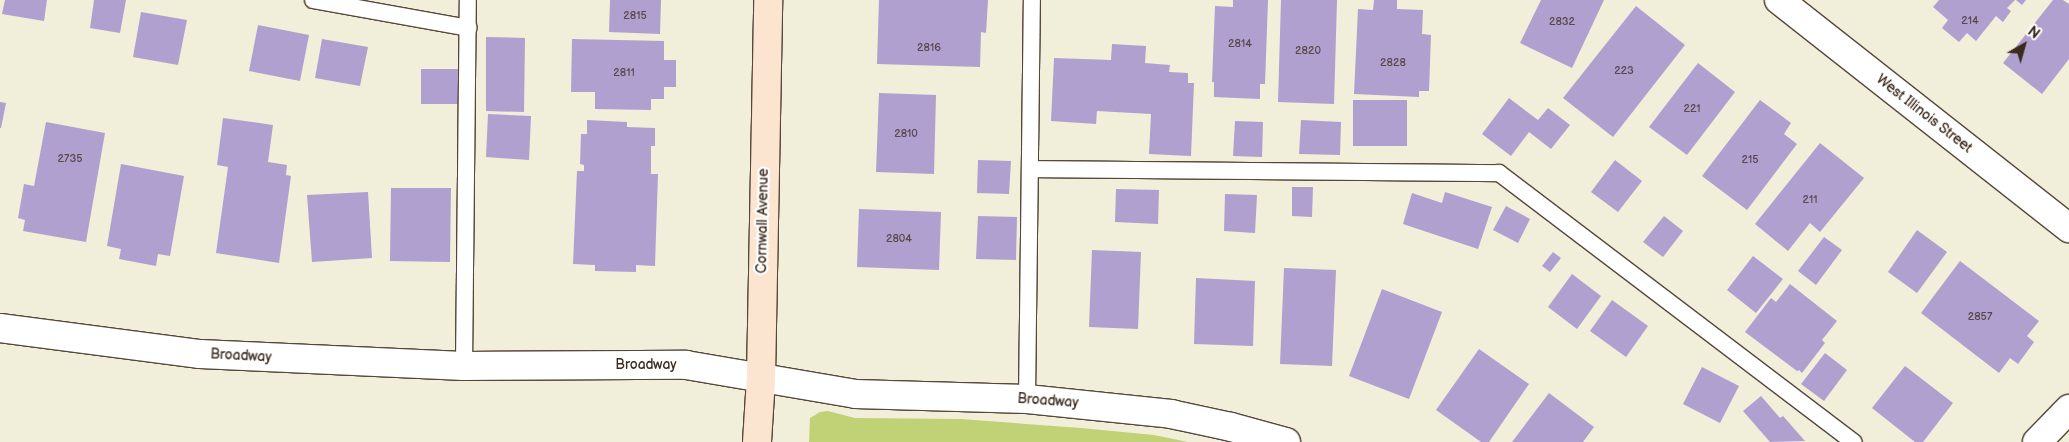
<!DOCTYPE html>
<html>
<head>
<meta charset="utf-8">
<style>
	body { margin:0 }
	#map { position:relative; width:2069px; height:442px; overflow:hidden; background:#f1eeda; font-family:"Balsamiq Sans",sans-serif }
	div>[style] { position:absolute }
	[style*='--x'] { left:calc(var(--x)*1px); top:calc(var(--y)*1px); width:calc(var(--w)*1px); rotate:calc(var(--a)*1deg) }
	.green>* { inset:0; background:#c0d275 }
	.building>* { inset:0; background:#b0a0d0 }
	.roads { filter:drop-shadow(1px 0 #56473a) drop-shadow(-1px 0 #56473a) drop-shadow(0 1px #56473a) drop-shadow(0 -1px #56473a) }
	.service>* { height:16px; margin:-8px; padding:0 8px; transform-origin:8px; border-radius:8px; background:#fff }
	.minor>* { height:28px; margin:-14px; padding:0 14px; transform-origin:14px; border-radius:14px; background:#fff }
	.secondary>* { height:28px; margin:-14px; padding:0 14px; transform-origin:14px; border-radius:14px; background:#fce5d0 }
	span { translate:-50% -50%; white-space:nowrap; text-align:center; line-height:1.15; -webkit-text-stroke:4.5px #fff; paint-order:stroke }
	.number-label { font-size:11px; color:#58484a }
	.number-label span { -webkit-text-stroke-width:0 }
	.street-label { font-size:14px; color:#3b2a1e }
	.north { position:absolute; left:1999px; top:20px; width:50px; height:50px; -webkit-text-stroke:4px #fff; paint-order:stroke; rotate:38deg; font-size:14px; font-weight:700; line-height:20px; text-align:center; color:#3b2a1e }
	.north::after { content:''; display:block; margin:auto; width:18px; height:22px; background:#3b2a1e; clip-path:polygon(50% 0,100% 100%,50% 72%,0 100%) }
</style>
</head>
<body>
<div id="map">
	<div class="green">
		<div style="clip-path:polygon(828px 411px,855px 418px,961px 419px,1081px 428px,1154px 435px,1188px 442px,809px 442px,810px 418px,820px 412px)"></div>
	</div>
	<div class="building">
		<div style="clip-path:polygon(5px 0,47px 0,44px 21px,2px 14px)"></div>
		<div style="clip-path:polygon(94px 0,126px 0,120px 33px,90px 28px)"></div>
		<div style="clip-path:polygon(610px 0,661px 0,660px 34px,609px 32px)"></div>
		<div style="clip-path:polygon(879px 0,988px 0,986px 33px,981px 32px,980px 67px,877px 64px)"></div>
		<div style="clip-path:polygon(1233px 0,1268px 0,1265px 84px,1260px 84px,1260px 99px,1214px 97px,1214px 82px,1212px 82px,1215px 6px,1233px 7px)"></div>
		<div style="clip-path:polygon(1281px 0,1337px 0,1334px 104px,1278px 102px)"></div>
		<div style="clip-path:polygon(1374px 0,1397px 0,1397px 9px,1423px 10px,1422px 34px,1431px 35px,1429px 91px,1419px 91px,1419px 97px,1354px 94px,1358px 9px,1373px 10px)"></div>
		<div style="clip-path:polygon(1541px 0,1604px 0,1572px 68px,1520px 43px)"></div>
		<div style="clip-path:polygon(1939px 0,2015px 0,2007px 8px,2011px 11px,2003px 22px,1996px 16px,1976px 41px,1967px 33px,1959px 42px,1942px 28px,1948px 20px,1933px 7px)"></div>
		<div style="clip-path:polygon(2016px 0,2026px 0,2022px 5px)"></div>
		<div style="clip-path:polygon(2053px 0,2063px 0,2069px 4px,2069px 59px,2042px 94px,2003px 63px)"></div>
		<div style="clip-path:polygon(1636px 6px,1685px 45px,1613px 137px,1563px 98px)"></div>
		<div style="clip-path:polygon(141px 12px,187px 20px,178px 65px,133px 57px)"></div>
		<div style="clip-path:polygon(258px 25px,309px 35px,300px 81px,249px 71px)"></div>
		<div style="clip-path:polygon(486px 37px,525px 38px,524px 112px,486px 111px)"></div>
		<div style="clip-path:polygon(322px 39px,368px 47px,360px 86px,315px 78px)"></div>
		<div style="clip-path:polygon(572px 39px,664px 41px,664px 60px,676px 60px,676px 87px,664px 87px,664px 99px,651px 99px,651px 110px,595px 109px,595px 92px,571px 92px)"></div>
		<div style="clip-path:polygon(1112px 44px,1146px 46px,1145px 63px,1170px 65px,1169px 72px,1188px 73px,1188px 83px,1194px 83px,1191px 156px,1149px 154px,1151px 114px,1097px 111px,1096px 124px,1051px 121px,1054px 58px,1111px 60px)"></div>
		<div style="clip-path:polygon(1698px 63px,1735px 92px,1687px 155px,1649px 127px)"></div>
		<div style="clip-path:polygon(421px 69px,458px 69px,458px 104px,421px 104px)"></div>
		<div style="clip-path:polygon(879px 93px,936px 95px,934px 174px,876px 172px)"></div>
		<div style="clip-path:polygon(1509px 98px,1538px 120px,1548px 108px,1570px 125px,1551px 149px,1529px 132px,1511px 156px,1482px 134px)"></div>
		<div style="clip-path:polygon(1353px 100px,1407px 100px,1407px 146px,1353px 146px)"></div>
		<div style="clip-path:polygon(1760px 100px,1791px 123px,1784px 134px,1797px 144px,1747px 210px,1702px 176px)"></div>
		<div style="clip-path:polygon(0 102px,6px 103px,1px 128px,0 128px)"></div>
		<div style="clip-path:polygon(488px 114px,531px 116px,529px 160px,486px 157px)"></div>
		<div style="clip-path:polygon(223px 118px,273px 125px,268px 162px,287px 165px,286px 175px,291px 176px,279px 263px,216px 253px,228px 167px,217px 165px)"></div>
		<div style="clip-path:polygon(587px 120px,627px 122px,627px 127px,655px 128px,655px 146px,651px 146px,651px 174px,658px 174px,655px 266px,636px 265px,636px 272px,595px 271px,595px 265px,573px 264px,577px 171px,584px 171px,584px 165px,580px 164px,581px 134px,587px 134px)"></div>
		<div style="clip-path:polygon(1301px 120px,1341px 122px,1340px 155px,1299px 154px)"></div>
		<div style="clip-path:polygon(1235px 121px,1263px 122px,1262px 157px,1233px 156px)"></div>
		<div style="clip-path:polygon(46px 122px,105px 133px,86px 242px,23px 231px,25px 220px,18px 218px,24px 184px,34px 186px)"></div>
		<div style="clip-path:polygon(1820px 143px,1864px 178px,1820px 232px,1810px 223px,1788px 251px,1755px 224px)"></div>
		<div style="clip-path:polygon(978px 160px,1011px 161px,1009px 194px,977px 193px)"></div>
		<div style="clip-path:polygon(1615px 160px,1642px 181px,1618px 212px,1591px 192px)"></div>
		<div style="clip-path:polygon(121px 164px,184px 176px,170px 256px,158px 254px,156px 266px,119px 259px,121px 249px,107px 246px)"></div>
		<div style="clip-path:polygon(1292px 187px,1313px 187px,1312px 217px,1292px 216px)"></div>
		<div style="clip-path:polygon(391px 188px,451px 188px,450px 262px,390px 261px)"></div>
		<div style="clip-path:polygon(1116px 189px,1159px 190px,1158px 224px,1115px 222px)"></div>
		<div style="clip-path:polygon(368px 192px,372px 258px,312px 262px,307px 195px)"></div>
		<div style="clip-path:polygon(1445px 192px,1492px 207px,1478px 249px,1403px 224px,1412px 193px,1442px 203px)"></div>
		<div style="clip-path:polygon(1225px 194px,1257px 195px,1255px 233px,1224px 231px)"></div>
		<div style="clip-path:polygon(1506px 206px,1530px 219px,1518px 243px,1493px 230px)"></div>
		<div style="clip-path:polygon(859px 209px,941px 212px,939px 270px,857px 267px)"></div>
		<div style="clip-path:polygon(978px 216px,1017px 217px,1016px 260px,976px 259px)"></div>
		<div style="clip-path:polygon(1664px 216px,1683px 231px,1663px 257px,1643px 242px)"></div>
		<div style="clip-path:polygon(1917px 230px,1947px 252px,1917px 293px,1888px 272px)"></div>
		<div style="clip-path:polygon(1824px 237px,1842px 250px,1816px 285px,1798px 271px)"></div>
		<div style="clip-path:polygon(1092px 250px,1141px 252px,1138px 329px,1089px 327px)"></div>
		<div style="clip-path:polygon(1553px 252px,1561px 258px,1550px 272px,1542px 266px)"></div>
		<div style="clip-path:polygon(1753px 256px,1783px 279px,1756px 313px,1727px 290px)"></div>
		<div style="clip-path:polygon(1960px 261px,2039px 321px,2027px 336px,2034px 342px,2018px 364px,2010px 358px,1999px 373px,1921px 313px)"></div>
		<div style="clip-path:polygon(1284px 268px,1336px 270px,1332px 366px,1280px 364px)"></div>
		<div style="clip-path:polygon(1572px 274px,1601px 296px,1577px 329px,1548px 307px)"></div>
		<div style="clip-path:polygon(1196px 278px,1255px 281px,1253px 346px,1194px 344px)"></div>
		<div style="clip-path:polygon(1790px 284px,1837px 321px,1822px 340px,1825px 343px,1802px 373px,1799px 370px,1797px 371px,1745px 332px,1771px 298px,1776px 302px)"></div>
		<div style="clip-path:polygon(1382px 289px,1442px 312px,1409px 399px,1349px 376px)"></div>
		<div style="clip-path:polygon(1612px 300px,1648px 326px,1626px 357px,1590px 331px)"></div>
		<div style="clip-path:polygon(1479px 349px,1529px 384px,1489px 442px,1481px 442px,1436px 410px)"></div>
		<div style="clip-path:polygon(1825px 353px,1847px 370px,1824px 401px,1801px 384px)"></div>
		<div style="clip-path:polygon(1905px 366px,1953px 403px,1923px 442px,1915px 442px,1872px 408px)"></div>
		<div style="clip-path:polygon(1702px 367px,1739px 386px,1720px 423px,1683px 404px)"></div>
		<div style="clip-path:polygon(1549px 393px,1594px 427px,1583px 442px,1512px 442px)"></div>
		<div style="clip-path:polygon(1761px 396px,1780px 418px,1783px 416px,1805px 441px,1770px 442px,1743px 411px)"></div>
	</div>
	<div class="roads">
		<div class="service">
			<div style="--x:313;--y:0;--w:158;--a:10.2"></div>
			<div style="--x:1030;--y:169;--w:469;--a:0.5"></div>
			<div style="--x:1499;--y:173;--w:445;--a:37.2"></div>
			<div style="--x:464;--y:366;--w:366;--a:-89.4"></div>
			<div style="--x:1027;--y:399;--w:399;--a:-89.3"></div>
		</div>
		<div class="minor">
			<div style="--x:1779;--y:0;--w:369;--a:38.2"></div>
			<div style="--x:0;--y:328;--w:202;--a:7.4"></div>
			<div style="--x:200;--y:354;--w:264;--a:2.6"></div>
			<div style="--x:464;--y:366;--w:222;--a:-0.3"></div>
			<div style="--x:686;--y:365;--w:171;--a:9.7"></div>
			<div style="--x:855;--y:394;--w:172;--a:1.7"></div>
			<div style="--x:1027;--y:399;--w:145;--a:5.9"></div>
			<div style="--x:1171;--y:414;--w:61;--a:12.2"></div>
			<div style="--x:1231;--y:427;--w:57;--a:15.3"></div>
			<div style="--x:2037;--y:442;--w:46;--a:-45.9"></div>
		</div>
		<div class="secondary">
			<div style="--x:757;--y:442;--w:64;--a:-86.4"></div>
			<div style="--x:761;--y:378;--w:378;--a:-88.9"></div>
		</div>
	</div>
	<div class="number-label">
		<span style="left:635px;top:16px">2815</span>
		<span style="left:1970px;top:21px">214</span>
		<span style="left:1562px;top:22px">2832</span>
		<span style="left:1240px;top:44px">2814</span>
		<span style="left:929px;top:48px">2816</span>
		<span style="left:1308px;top:51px">2820</span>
		<span style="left:1393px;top:63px">2828</span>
		<span style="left:1624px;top:71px">223</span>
		<span style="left:624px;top:73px">2811</span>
		<span style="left:1692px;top:109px">221</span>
		<span style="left:906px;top:134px">2810</span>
		<span style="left:70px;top:159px">2735</span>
		<span style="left:1750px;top:160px">215</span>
		<span style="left:1810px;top:200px">211</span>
		<span style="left:899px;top:239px">2804</span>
		<span style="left:1980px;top:317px">2857</span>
	</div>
	<div class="street-label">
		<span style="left:1924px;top:114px;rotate:38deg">West Illinois Street</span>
		<span style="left:763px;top:221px;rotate:-89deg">Cornwall Avenue</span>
		<span style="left:241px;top:356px;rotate:3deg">Broadway</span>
		<span style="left:646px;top:365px">Broadway</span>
		<span style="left:1048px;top:401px;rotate:4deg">Broadway</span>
	</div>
	<div class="north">N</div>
</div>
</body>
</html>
